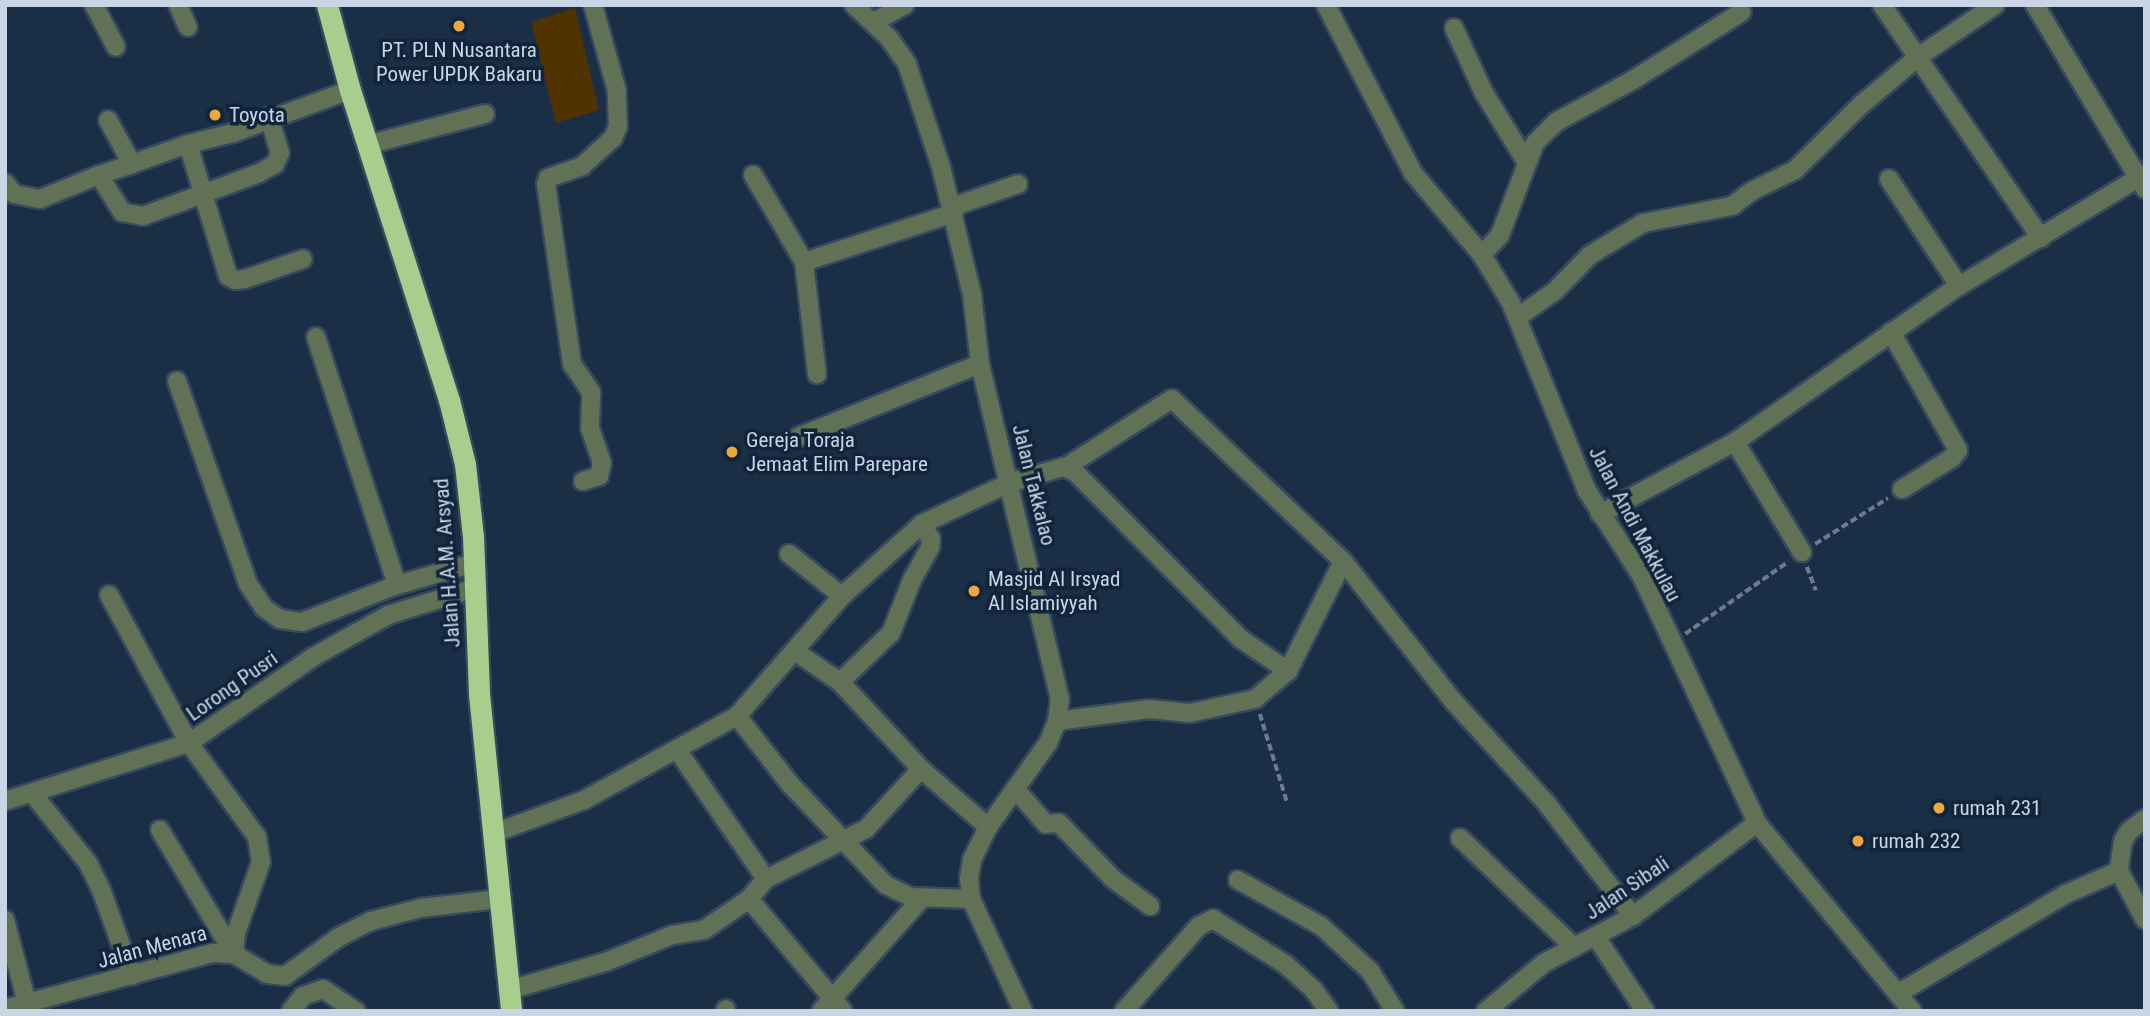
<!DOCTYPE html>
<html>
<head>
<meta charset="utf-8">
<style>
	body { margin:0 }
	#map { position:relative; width:2150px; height:1016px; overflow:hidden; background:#1a2e46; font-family:"Roboto Condensed",sans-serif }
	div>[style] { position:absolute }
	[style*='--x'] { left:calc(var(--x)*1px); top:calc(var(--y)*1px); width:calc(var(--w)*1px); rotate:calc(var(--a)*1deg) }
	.green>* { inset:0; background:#513300 }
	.path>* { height:3.5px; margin-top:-1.75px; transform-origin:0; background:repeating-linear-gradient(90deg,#6b7b90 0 7px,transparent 0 10.5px) }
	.roads { filter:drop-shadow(2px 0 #36495f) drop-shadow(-2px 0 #36495f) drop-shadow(0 2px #36495f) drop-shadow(0 -2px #36495f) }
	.minor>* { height:18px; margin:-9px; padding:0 9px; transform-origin:9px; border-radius:9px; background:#617156 }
	.highway>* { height:21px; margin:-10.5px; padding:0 10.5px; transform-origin:10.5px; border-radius:10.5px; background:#a7ce8c }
	.dots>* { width:19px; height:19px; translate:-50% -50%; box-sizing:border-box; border:4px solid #10243b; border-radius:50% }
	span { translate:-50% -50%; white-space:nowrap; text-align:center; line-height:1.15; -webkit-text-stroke:7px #10243b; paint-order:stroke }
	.poi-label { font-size:21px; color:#c9d5e5 }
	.left { translate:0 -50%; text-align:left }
	.street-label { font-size:21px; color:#c9d5e5 }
	.frame { position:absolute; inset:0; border:7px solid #c9d5e5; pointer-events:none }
</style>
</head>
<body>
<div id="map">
	<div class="green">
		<div style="clip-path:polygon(575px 8px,599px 110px,556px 123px,531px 22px)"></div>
	</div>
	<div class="path">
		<div style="--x:1815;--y:544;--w:86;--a:-32.2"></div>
		<div style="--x:1807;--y:567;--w:25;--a:69"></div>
		<div style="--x:1685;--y:634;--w:126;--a:-35"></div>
		<div style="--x:1260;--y:714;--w:92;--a:72.9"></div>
	</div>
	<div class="roads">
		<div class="minor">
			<div style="--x:94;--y:5;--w:47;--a:62.4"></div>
			<div style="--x:178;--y:5;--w:24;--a:66"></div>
			<div style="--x:854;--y:5;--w:48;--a:43.3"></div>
			<div style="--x:889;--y:38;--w:32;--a:55"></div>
			<div style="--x:907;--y:64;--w:108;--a:71.7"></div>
			<div style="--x:941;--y:167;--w:131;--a:76.3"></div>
			<div style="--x:972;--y:294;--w:70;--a:83.5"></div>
			<div style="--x:980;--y:364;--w:344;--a:76.6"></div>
			<div style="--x:1060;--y:699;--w:22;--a:98"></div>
			<div style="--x:1057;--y:721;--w:24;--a:112"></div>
			<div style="--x:1048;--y:743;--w:103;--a:125.5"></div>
			<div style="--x:988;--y:827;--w:37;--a:116"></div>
			<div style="--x:972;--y:860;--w:18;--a:99"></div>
			<div style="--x:969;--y:878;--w:21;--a:85"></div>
			<div style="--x:971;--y:899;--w:123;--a:65.1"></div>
			<div style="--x:1326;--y:5;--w:189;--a:62.6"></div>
			<div style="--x:1413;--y:173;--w:107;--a:49.9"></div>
			<div style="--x:1482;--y:255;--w:56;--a:58.9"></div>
			<div style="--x:1511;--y:303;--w:203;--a:68"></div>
			<div style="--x:1587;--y:491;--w:102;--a:57.4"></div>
			<div style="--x:1642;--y:577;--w:272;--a:64.9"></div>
			<div style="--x:1757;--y:823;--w:244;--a:50.5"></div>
			<div style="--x:1882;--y:5;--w:282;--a:55.7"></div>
			<div style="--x:2035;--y:5;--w:214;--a:59.1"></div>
			<div style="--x:874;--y:22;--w:35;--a:-29"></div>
			<div style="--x:1454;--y:28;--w:72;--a:65.2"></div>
			<div style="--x:1484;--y:93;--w:82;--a:58.4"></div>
			<div style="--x:188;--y:144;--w:138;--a:73.1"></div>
			<div style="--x:228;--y:276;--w:8;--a:30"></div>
			<div style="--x:235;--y:280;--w:10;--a:-6"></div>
			<div style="--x:245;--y:279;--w:61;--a:-19"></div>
			<div style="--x:367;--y:145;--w:122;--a:-14.7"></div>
			<div style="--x:132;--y:164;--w:59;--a:-19.7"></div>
			<div style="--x:188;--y:144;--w:46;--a:-13.7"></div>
			<div style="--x:233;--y:133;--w:125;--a:-20.2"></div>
			<div style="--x:99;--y:175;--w:35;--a:-18"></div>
			<div style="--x:132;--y:164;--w:50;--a:-118.6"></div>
			<div style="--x:753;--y:175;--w:101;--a:59.6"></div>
			<div style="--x:804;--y:262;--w:113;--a:83.4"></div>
			<div style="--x:1889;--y:179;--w:128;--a:56.8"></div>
			<div style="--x:5;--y:183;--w:14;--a:51"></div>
			<div style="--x:14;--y:194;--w:26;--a:11"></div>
			<div style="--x:40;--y:199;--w:64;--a:-22.1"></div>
			<div style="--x:99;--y:175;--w:44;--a:58.1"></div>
			<div style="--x:122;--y:212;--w:21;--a:11"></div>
			<div style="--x:143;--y:216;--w:124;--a:-20.3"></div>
			<div style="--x:259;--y:173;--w:18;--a:-29"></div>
			<div style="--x:275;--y:164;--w:12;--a:-66"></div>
			<div style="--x:280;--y:153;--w:38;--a:-107"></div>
			<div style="--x:952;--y:207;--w:70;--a:-19.2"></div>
			<div style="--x:1482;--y:255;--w:27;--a:-48"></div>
			<div style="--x:1500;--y:235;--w:98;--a:-69.2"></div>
			<div style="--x:1535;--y:143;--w:30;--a:-45"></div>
			<div style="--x:1556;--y:122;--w:88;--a:-28.6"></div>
			<div style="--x:1633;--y:80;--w:128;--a:-32"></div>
			<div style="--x:804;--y:262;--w:158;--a:-18.1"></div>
			<div style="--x:1518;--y:317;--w:45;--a:-35.1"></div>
			<div style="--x:1555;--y:291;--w:50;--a:-45.8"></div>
			<div style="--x:1590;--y:255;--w:62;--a:-31.1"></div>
			<div style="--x:1643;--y:223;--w:91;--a:-10.8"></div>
			<div style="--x:1732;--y:206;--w:25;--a:-37"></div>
			<div style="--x:1752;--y:191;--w:48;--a:-26"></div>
			<div style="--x:1795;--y:170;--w:94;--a:-44.6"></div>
			<div style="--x:1862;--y:104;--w:73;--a:-40"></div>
			<div style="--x:1918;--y:57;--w:93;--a:-34"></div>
			<div style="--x:1891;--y:332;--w:136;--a:60.4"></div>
			<div style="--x:1958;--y:450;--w:10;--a:127"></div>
			<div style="--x:1952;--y:458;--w:59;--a:148.2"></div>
			<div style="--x:316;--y:337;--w:261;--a:71.9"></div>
			<div style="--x:177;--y:381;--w:215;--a:70.7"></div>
			<div style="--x:248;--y:584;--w:29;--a:56"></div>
			<div style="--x:264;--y:608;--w:19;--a:35"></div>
			<div style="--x:280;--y:619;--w:22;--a:8"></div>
			<div style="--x:302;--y:622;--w:102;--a:-21.3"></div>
			<div style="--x:397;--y:585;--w:80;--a:-15.9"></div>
			<div style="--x:798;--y:437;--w:196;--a:-21.9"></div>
			<div style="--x:1735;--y:442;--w:129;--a:58.7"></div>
			<div style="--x:1066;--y:467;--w:126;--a:-32.7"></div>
			<div style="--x:1172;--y:399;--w:236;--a:43.5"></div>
			<div style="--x:583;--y:481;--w:17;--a:-17"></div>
			<div style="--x:599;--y:476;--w:13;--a:-77"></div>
			<div style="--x:602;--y:463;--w:37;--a:-109"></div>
			<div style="--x:590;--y:428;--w:36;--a:-88"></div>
			<div style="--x:591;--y:392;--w:34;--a:-124"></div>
			<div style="--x:572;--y:364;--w:182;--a:-98.2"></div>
			<div style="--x:546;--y:184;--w:6;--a:-72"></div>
			<div style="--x:548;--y:178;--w:36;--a:-19"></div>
			<div style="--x:582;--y:166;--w:42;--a:-42.1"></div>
			<div style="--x:613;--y:138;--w:12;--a:-66"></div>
			<div style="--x:618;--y:127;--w:36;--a:-92"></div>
			<div style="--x:617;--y:91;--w:89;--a:-105.6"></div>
			<div style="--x:1600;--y:514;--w:153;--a:-28.1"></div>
			<div style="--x:1735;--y:442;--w:273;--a:-34.9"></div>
			<div style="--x:1959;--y:286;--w:217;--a:-31.1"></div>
			<div style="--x:789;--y:554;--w:68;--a:38.4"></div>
			<div style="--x:109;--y:595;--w:168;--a:61.6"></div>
			<div style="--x:189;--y:743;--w:116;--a:54.1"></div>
			<div style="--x:257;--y:837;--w:25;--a:81"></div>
			<div style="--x:261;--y:862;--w:75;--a:109.4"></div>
			<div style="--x:236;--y:933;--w:21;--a:95"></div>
			<div style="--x:796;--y:652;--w:53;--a:34.3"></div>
			<div style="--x:840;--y:682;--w:71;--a:-43.9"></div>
			<div style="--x:891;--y:633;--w:57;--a:-68.4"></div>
			<div style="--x:912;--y:580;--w:38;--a:-61"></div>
			<div style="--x:930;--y:547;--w:8;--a:-83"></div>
			<div style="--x:931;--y:539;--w:17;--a:-121"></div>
			<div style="--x:840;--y:682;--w:119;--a:47"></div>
			<div style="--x:737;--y:716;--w:86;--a:52.1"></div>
			<div style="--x:790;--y:784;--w:139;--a:46.5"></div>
			<div style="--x:886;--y:885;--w:28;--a:26"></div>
			<div style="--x:911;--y:897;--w:60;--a:1.9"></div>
			<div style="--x:1057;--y:721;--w:93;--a:-7.4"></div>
			<div style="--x:1149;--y:709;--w:41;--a:5.6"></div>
			<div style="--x:1190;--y:713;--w:66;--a:-12.2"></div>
			<div style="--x:1255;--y:699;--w:43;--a:-40.3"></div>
			<div style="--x:1288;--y:671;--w:123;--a:-63.4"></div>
			<div style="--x:1343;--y:561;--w:179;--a:51.8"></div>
			<div style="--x:1454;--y:702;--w:138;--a:47.6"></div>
			<div style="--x:1547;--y:804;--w:141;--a:52.5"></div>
			<div style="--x:678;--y:751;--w:155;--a:55.5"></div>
			<div style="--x:1016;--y:790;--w:45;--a:48.6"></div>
			<div style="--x:1046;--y:824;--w:13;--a:-4"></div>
			<div style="--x:1059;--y:823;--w:78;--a:46"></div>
			<div style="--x:1113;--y:879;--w:46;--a:36.1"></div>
			<div style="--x:33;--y:794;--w:88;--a:51.4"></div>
			<div style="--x:88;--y:863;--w:32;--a:64"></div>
			<div style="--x:102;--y:892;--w:89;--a:70.3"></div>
			<div style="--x:5;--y:801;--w:193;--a:-17.5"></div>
			<div style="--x:189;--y:743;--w:151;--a:-34.7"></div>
			<div style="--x:313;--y:657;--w:86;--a:-29.2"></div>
			<div style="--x:388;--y:615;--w:92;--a:-17.1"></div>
			<div style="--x:2145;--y:819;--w:20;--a:143"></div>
			<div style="--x:2129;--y:831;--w:12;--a:121"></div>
			<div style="--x:2123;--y:841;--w:30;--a:98"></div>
			<div style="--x:2119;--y:871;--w:55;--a:62"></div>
			<div style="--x:160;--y:830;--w:144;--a:59.2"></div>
			<div style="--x:494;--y:833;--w:96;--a:-20.1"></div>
			<div style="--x:584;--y:800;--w:175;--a:-28.8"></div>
			<div style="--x:737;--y:716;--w:159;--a:-48.8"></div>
			<div style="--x:842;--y:596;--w:108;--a:-42"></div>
			<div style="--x:922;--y:524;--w:96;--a:-25.2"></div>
			<div style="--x:1009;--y:483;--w:56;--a:-16.5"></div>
			<div style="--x:1063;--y:467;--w:13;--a:23"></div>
			<div style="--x:1075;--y:472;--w:235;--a:45.2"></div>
			<div style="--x:1241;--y:639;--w:57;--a:34.2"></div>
			<div style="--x:1460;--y:838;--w:158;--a:43.7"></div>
			<div style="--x:1238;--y:880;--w:95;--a:29"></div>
			<div style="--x:1321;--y:926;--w:67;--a:42.6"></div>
			<div style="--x:1370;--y:971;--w:47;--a:58"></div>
			<div style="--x:749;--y:899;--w:146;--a:50"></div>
			<div style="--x:5;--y:920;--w:86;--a:75.2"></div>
			<div style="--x:1596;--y:937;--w:89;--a:56.5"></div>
			<div style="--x:509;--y:990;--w:103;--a:-16.3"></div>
			<div style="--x:608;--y:961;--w:69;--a:-22.1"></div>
			<div style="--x:672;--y:935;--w:32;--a:-9"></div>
			<div style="--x:704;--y:930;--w:55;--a:-34.6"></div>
			<div style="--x:749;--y:899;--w:26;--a:-50"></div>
			<div style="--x:766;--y:879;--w:112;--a:-26.6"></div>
			<div style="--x:866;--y:829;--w:81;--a:-47.5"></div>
			<div style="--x:921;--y:769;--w:89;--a:40.9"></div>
			<div style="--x:1899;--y:993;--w:194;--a:-30.7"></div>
			<div style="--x:2066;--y:894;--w:58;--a:-23.5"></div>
			<div style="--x:5;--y:1009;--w:215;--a:-15.1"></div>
			<div style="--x:213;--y:953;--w:21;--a:3"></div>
			<div style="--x:234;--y:954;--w:39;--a:31"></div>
			<div style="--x:267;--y:974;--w:18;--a:6"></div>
			<div style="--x:285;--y:976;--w:67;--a:-35.8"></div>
			<div style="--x:339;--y:937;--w:36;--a:-27"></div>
			<div style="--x:371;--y:921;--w:52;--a:-14.6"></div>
			<div style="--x:421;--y:908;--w:79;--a:-6.6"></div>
			<div style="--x:291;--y:1011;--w:19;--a:-51"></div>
			<div style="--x:303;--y:996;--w:21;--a:-19"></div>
			<div style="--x:323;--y:989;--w:40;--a:34"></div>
			<div style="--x:725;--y:1011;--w:2;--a:-63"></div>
			<div style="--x:821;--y:1011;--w:152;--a:-48.2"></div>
			<div style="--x:1124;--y:1011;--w:113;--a:-48.6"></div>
			<div style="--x:1199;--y:926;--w:16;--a:-27"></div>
			<div style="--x:1213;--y:919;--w:85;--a:32"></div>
			<div style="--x:1285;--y:964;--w:38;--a:42"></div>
			<div style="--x:1313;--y:989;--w:27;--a:54"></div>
			<div style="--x:1486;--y:1011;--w:75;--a:-39.6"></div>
			<div style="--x:1544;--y:963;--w:101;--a:-27.8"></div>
			<div style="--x:1633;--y:916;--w:155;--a:-36.9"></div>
		</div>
		<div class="highway">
			<div style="--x:327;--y:5;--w:88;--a:74.9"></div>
			<div style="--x:350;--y:90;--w:325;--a:72.3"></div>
			<div style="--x:449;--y:400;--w:66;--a:76"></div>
			<div style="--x:465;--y:464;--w:72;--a:83.7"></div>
			<div style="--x:473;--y:536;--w:158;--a:87.8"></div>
			<div style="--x:479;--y:694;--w:319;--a:84.2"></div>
		</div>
	</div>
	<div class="dots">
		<div style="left:459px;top:26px;background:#efa73d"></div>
		<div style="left:215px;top:115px;background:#efa73d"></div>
		<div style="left:732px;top:452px;background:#efa73d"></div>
		<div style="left:974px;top:591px;background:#efa73d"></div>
		<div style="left:1939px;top:808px;background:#efa73d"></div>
		<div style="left:1858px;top:841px;background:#efa73d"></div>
	</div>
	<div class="poi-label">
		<span style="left:459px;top:62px">PT. PLN Nusantara<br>Power UPDK Bakaru</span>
		<span class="left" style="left:229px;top:115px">Toyota</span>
		<span class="left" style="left:746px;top:452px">Gereja Toraja<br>Jemaat Elim Parepare</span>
		<span class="left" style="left:988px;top:591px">Masjid Al Irsyad<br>Al Islamiyyah</span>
		<span class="left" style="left:1953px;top:808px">rumah 231</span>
		<span class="left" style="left:1872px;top:841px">rumah 232</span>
	</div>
	<div class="street-label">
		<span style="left:1034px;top:485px;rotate:76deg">Jalan Takkalao</span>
		<span style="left:1635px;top:524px;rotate:62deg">Jalan Andi Makkulau</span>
		<span style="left:447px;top:563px;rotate:-94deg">Jalan H.A.M. Arsyad</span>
		<span style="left:232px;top:686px;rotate:-35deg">Lorong Pusri</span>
		<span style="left:1627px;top:888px;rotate:-34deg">Jalan Sibali</span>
		<span style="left:152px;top:947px;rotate:-15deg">Jalan Menara</span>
	</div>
	<div class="frame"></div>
</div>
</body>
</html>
